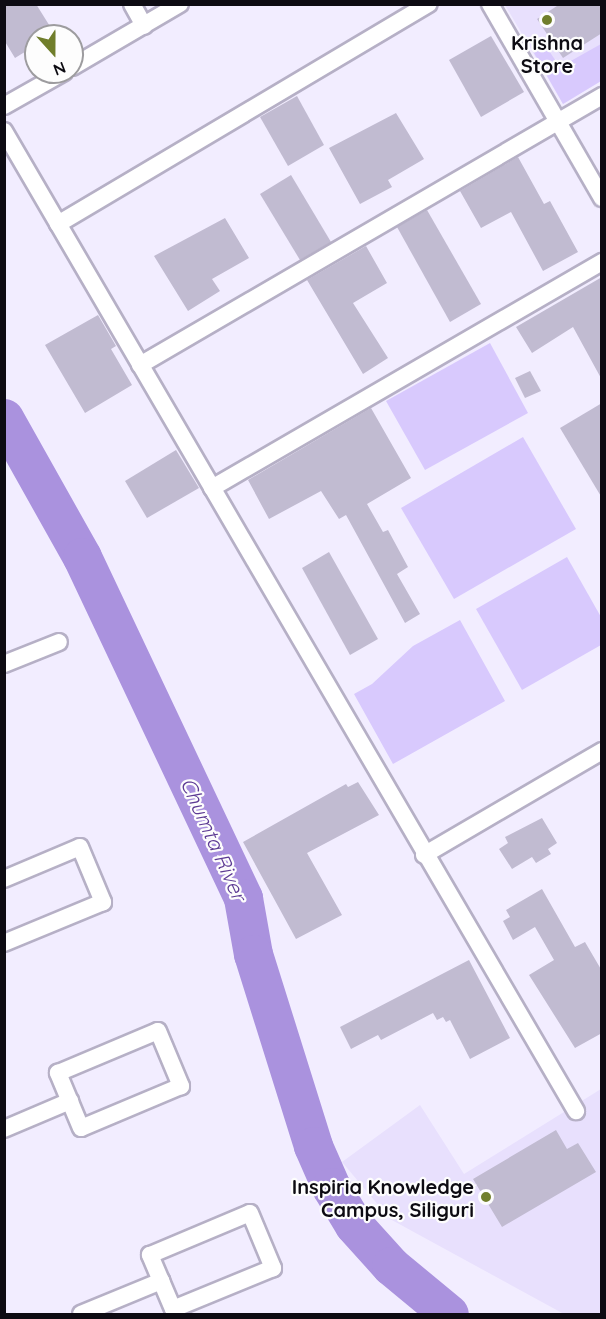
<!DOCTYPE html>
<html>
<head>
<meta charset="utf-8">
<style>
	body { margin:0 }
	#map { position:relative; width:606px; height:1319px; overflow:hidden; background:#f2edff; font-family:Quicksand,sans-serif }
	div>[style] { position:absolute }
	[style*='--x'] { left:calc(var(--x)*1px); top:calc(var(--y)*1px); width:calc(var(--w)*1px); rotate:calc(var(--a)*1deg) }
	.built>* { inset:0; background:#e8e0fd }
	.green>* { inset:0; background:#d8c9fd }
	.river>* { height:39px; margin:-19.5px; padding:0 19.5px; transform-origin:19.5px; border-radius:19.5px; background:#aa92de }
	.building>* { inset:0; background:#c1bbd1 }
	.roads { filter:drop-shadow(2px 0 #b6b0c6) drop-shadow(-2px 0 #b6b0c6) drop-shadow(0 2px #b6b0c6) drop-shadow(0 -2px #b6b0c6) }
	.minor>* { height:16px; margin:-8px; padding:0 8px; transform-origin:8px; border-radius:8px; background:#fff }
	.dots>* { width:16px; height:16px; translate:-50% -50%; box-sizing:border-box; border:3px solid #fdfdfd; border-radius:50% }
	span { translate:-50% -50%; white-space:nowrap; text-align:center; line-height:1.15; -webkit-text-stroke:4.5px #fdfdfd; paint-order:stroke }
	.poi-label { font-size:20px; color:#0d0b12; font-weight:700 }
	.right { translate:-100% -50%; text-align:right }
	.water-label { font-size:21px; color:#5c3a93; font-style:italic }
	.frame { position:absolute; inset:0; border:6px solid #0d0b12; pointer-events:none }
	.north { position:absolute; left:24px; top:24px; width:60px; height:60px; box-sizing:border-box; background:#fdfdfd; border:2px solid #9d9c9f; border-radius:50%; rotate:159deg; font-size:16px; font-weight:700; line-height:24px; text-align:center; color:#0d0b12 }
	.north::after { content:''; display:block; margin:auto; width:21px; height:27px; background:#707e2b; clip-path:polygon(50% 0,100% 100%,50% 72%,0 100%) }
</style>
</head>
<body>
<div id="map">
	<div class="built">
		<div style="clip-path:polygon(505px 5px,601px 5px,601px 81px,563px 104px)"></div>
		<div style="clip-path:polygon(601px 1089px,601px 1314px,564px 1314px,390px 1219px,342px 1162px,420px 1105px,464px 1174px)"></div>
	</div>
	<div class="green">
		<div style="clip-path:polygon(601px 44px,601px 81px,563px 104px,534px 53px,545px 45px,560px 67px)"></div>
		<div style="clip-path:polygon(490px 343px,528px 413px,425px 470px,386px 401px)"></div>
		<div style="clip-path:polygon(523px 437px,576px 529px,454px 599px,401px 508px)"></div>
		<div style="clip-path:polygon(567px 557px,601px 617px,601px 645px,522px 690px,476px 609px)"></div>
		<div style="clip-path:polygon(460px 620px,505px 701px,393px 764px,354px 694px,372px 684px,413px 646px)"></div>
	</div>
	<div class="river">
		<div style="--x:4;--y:418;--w:159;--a:60.7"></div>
		<div style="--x:82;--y:557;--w:377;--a:64.7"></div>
		<div style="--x:243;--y:898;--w:57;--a:79.9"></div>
		<div style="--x:253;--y:954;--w:201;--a:72.6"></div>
		<div style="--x:313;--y:1146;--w:45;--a:66.3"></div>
		<div style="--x:331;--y:1187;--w:44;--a:58.8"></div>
		<div style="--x:354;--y:1225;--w:55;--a:47.9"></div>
		<div style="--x:391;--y:1266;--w:75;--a:39.6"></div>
	</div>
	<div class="building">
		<div style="clip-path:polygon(4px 4px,36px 4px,56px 36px,36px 36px,36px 45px,15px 58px,4px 40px)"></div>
		<div style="clip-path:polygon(560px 4px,602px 4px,602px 33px,563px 58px,537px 19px)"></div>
		<div style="clip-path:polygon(491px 36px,524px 92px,481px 117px,449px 60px)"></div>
		<div style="clip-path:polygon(297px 96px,324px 145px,288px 166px,260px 117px)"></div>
		<div style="clip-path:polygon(396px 113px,424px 159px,388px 180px,392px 187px,360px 204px,329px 148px)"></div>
		<div style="clip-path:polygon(518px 157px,544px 204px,550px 201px,578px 252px,543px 271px,511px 212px,481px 228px,460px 191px)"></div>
		<div style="clip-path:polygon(291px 175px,331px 242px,300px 260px,260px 194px)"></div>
		<div style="clip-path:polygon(427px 210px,481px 304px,450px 322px,397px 227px)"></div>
		<div style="clip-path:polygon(225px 218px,249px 258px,212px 279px,220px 291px,188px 311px,154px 256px)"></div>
		<div style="clip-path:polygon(366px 246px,387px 283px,353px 303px,388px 358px,363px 374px,307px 280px)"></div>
		<div style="clip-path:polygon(602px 277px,602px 380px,573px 327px,532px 353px,516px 327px)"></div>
		<div style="clip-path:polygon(98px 315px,116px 346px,111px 349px,132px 385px,85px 413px,45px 345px)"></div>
		<div style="clip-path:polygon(530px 371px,541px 391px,525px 398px,515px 378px)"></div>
		<div style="clip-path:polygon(602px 403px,602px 498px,560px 428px)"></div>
		<div style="clip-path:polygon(371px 408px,411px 478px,367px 504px,383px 532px,388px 530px,408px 567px,397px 574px,420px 614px,405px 623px,346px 515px,339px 519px,321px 491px,269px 519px,248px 480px)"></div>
		<div style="clip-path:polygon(176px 450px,199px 488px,147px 518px,125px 481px)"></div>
		<div style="clip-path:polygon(329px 552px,378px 639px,350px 655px,302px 568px)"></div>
		<div style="clip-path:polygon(358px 782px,379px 815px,307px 853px,342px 915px,296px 939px,243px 842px,346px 784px,348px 787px)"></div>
		<div style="clip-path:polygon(542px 818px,557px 843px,548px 849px,551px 854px,536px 863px,532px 857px,512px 869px,499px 849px,508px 843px,505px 837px)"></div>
		<div style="clip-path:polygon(542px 889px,575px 947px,585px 942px,602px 971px,602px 1033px,575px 1048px,529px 975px,554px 960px,535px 927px,513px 940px,503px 921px,510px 917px,506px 910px)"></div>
		<div style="clip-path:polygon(469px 960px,510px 1038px,470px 1059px,450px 1020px,446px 1022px,443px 1017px,437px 1020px,433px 1013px,381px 1040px,378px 1035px,351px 1049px,340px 1027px)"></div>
		<div style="clip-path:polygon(556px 1130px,567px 1149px,578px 1143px,596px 1172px,502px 1227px,473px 1179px)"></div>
	</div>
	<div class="roads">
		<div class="minor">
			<div style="--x:132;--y:4;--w:25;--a:61"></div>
			<div style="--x:490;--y:4;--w:224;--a:60"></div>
			<div style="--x:72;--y:67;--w:125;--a:-30.3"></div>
			<div style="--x:4;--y:106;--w:69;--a:-29.5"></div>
			<div style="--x:4;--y:131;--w:1135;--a:59.73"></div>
			<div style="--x:58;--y:224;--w:431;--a:-30.7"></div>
			<div style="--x:140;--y:365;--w:535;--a:-30.21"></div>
			<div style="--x:212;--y:488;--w:451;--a:-30.1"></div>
			<div style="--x:4;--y:664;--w:59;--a:-21.8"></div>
			<div style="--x:424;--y:855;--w:206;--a:-30.3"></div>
			<div style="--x:4;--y:879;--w:82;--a:-22.8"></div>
			<div style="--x:80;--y:847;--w:60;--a:67.3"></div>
			<div style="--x:103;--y:902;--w:107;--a:157.5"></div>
			<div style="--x:158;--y:1031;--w:60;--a:67.3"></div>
			<div style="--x:181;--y:1086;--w:108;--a:157.2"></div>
			<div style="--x:81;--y:1128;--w:60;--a:-112.7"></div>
			<div style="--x:58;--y:1073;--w:108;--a:-22.8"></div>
			<div style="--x:4;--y:1129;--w:72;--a:-23"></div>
			<div style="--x:250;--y:1213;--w:60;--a:67.3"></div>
			<div style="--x:273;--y:1268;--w:108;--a:157.7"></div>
			<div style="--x:173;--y:1309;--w:59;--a:-113.1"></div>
			<div style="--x:150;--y:1255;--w:108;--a:-22.8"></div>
			<div style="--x:81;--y:1314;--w:87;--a:-22.4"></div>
		</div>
	</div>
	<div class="dots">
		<div style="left:547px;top:20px;background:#707e2b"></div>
		<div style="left:486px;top:1197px;background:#707e2b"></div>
	</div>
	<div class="poi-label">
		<span style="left:547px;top:54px">Krishna<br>Store</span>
		<span class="right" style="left:474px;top:1198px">Inspiria Knowledge<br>Campus, Siliguri</span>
	</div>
	<div class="water-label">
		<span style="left:214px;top:839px;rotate:66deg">Chumta River</span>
	</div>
	<div class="frame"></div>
	<div class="north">N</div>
</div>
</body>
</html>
